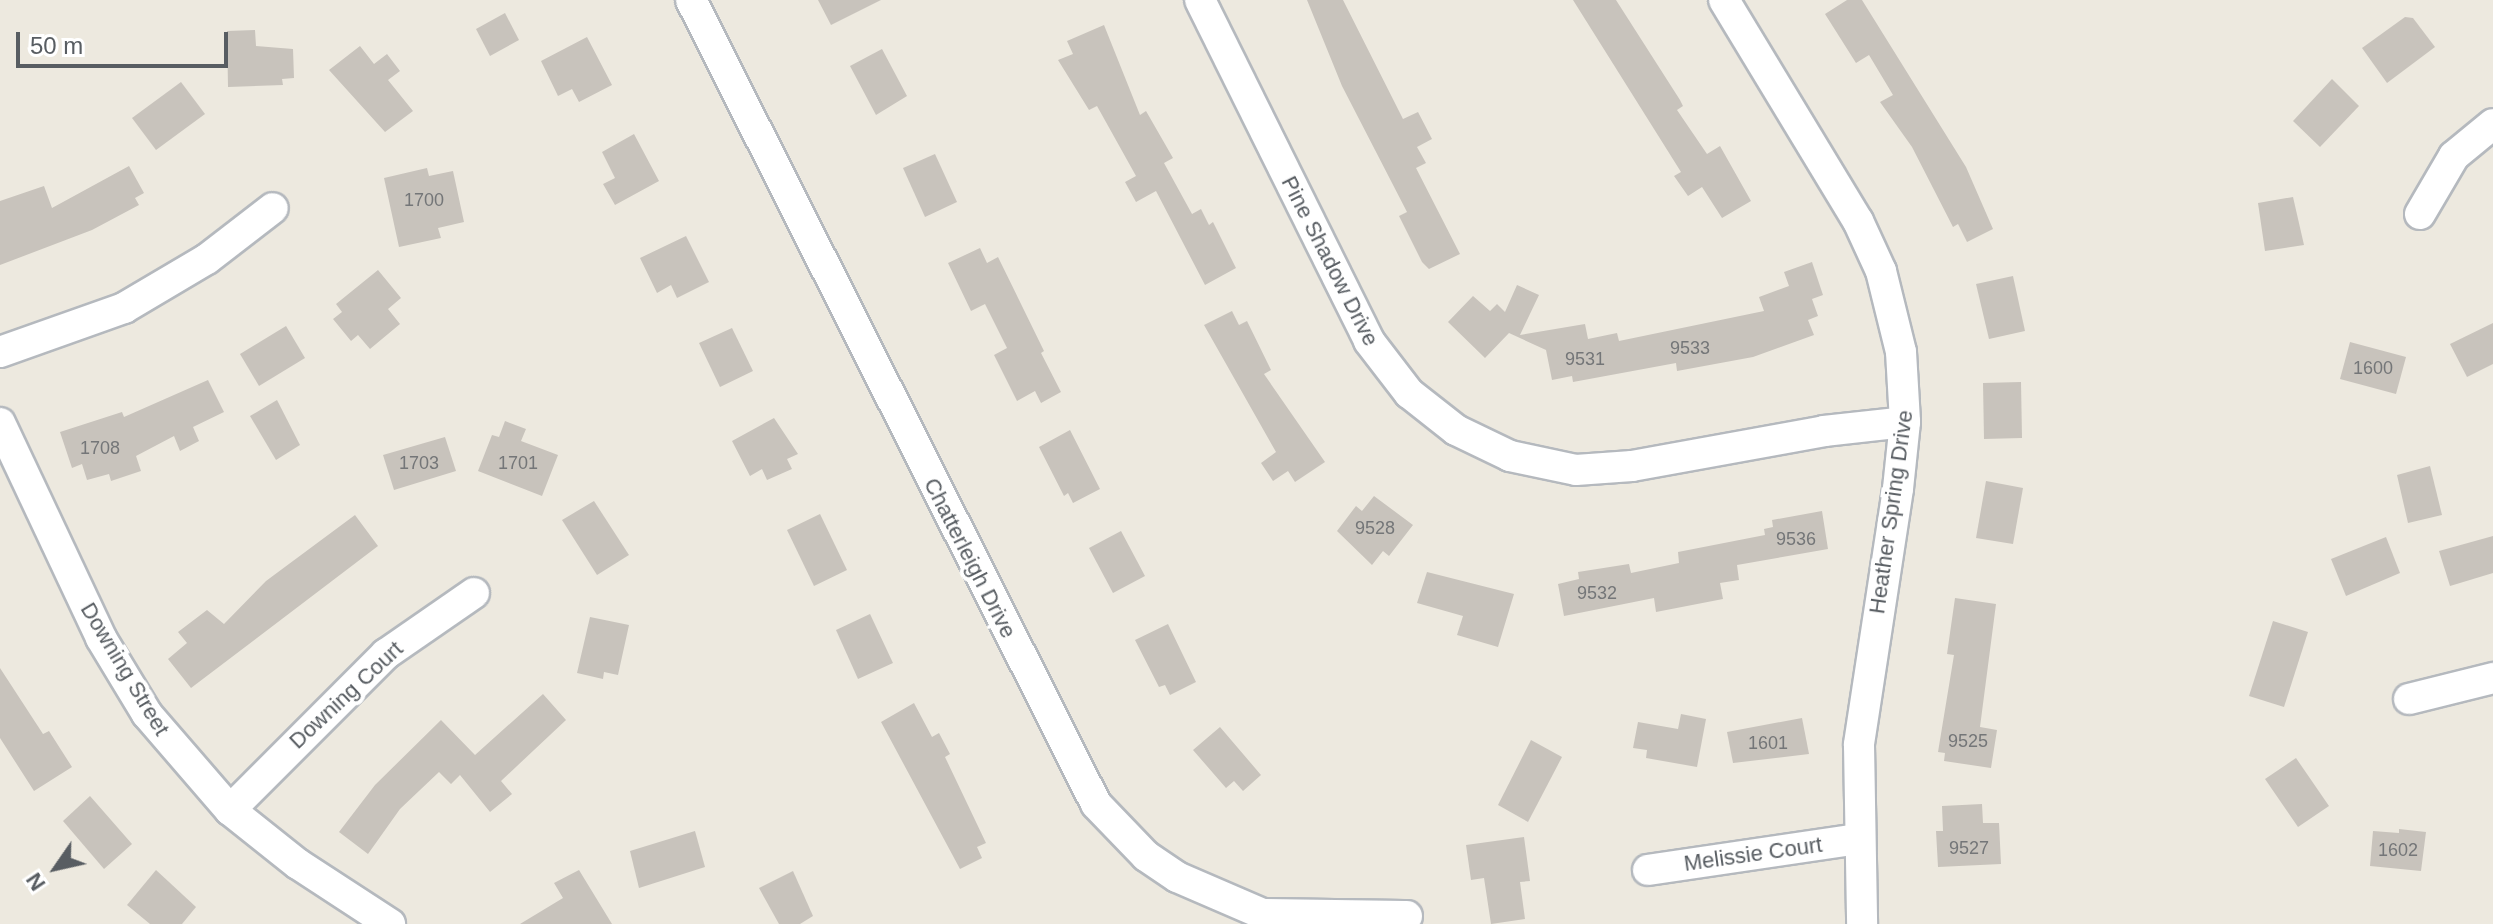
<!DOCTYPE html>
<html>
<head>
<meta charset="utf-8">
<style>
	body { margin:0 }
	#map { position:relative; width:2493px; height:924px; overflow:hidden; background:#ede9df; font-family:Helvetica,sans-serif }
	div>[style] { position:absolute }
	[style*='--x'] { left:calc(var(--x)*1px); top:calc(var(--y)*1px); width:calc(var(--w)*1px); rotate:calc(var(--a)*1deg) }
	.building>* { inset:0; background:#c8c3bc }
	.roads { filter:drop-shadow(2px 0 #b5b9be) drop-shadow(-2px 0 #b5b9be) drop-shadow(0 2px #b5b9be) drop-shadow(0 -2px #b5b9be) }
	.minor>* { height:30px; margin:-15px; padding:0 15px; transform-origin:15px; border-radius:15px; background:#fff }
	span { translate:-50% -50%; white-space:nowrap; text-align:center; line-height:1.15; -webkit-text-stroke:8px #fff; paint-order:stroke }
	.number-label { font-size:18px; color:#747678 }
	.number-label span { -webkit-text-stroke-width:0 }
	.street-label { font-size:22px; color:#585d62 }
	.north { position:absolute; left:16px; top:828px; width:80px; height:80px; -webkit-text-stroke:6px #fff; paint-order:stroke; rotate:236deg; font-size:22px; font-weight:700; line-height:32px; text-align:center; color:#585d62 }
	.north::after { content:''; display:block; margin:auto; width:28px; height:36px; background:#585d62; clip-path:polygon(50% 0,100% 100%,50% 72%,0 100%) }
	.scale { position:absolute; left:16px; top:32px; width:212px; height:36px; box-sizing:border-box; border:4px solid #585d62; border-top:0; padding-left:10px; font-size:24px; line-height:28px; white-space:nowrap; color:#585d62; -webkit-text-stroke:6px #fff; paint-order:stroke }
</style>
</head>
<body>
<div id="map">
	<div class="building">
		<div style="clip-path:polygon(818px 0,881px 0,831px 25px)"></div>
		<div style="clip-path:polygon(1307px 0,1343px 0,1403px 119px,1418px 112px,1432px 139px,1417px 147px,1426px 163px,1416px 168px,1460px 254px,1429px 269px,1422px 262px,1399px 216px,1407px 212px,1342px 86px)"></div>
		<div style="clip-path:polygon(1573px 0,1616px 0,1680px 100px,1683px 106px,1677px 110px,1707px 154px,1720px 146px,1751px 201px,1722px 218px,1702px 187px,1688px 196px,1674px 176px,1681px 172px)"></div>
		<div style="clip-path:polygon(1847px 0,1862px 0,1966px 167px,1993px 229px,1967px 242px,1958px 224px,1953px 227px,1912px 147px,1880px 102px,1893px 95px,1869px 55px,1856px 63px,1825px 14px)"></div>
		<div style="clip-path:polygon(505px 13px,519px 40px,490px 56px,476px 29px)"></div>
		<div style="clip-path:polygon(2405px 17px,2413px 18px,2435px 47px,2387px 83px,2362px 48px)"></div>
		<div style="clip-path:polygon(1104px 25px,1140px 115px,1146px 111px,1173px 158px,1164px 163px,1192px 214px,1201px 209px,1209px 225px,1213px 222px,1236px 268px,1205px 285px,1156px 191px,1136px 202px,1125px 182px,1136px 176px,1097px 106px,1089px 110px,1058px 60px,1073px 54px,1067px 41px)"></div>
		<div style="clip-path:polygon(255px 30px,256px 46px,293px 49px,294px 78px,282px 79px,283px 85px,228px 87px,227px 31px)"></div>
		<div style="clip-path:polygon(587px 37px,612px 85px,579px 102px,572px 89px,558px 96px,541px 61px)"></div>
		<div style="clip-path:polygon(360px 46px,374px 64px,387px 54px,400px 71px,388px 80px,413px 111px,385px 132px,329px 70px)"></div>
		<div style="clip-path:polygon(882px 49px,907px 96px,876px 115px,850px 66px)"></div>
		<div style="clip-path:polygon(2332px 79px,2359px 106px,2320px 147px,2293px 121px)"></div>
		<div style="clip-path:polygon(181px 82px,205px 114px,156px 150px,132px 118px)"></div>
		<div style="clip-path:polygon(634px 134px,659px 181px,615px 205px,603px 184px,615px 178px,602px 152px)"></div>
		<div style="clip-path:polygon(935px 154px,957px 202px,925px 217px,903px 168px)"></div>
		<div style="clip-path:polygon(129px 166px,144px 193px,135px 198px,139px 205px,92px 230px,0 265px,0 201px,44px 186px,52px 208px)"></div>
		<div style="clip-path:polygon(427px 168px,429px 176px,453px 171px,464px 222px,438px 228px,441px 238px,399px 247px,384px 178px)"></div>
		<div style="clip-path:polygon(2293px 197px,2304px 245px,2265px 251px,2258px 203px)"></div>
		<div style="clip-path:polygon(686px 236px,709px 282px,677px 298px,671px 285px,657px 293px,640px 258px)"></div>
		<div style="clip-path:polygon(980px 248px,987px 263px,998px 257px,1044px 351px,1041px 353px,1061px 392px,1041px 403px,1035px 391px,1017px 401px,994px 355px,1007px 348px,985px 304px,971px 311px,948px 263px)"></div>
		<div style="clip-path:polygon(1812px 262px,1823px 295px,1812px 299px,1818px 316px,1808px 320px,1814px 335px,1753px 357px,1677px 371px,1676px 363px,1573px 382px,1572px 376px,1552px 380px,1546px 350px,1509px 333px,1485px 358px,1448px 322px,1473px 296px,1490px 311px,1497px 304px,1505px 312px,1517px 285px,1539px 295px,1520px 335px,1585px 324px,1588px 339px,1617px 333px,1619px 341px,1764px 311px,1759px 297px,1789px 286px,1784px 272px)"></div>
		<div style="clip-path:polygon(378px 270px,401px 298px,388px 309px,400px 324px,370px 349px,358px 335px,351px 341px,333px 319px,342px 312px,336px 304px)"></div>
		<div style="clip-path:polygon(2013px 276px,2025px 331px,1989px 339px,1976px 284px)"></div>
		<div style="clip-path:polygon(1232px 311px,1239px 325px,1247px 321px,1271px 370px,1264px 374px,1325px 462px,1295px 482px,1288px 471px,1273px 481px,1261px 463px,1276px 452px,1204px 325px)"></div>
		<div style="clip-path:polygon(2493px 323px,2493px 364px,2467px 377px,2450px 344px)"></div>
		<div style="clip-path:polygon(286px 326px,305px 358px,259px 386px,240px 354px)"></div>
		<div style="clip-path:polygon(732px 328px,753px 371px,720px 387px,699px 343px)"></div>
		<div style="clip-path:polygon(2350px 342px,2406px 357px,2396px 394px,2340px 379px)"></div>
		<div style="clip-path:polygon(208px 380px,224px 412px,193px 427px,199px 441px,180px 451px,174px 436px,136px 456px,141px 471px,111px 481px,109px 474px,87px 480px,82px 464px,72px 468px,60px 432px,122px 412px,124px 417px)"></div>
		<div style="clip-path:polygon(2021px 382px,2022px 438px,1984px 439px,1983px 383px)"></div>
		<div style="clip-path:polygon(277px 400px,300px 445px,276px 460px,250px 416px)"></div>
		<div style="clip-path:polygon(774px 418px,798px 454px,787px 459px,792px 469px,767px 480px,762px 469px,750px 476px,732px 441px)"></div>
		<div style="clip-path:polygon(505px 421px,526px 429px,521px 441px,558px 455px,542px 496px,478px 471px,492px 435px,499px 437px)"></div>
		<div style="clip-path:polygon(1070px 430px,1100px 489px,1073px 503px,1068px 493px,1064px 496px,1039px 447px)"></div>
		<div style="clip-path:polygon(445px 437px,456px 471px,394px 490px,383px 455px)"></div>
		<div style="clip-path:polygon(2430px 466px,2442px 515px,2408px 523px,2397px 475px)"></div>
		<div style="clip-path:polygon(1986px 481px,2023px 488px,2013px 544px,1976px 538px)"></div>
		<div style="clip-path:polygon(1374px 496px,1413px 525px,1389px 556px,1383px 551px,1372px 565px,1337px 531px,1356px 506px,1362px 511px)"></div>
		<div style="clip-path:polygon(594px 501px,629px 555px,597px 575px,562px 520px)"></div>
		<div style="clip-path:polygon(1822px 511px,1828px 549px,1737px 565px,1739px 580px,1720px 583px,1723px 599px,1656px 612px,1654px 598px,1564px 616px,1558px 584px,1579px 579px,1578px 572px,1629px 564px,1631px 573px,1679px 563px,1678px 552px,1765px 535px,1764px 529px,1773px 527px,1772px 520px)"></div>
		<div style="clip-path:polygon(820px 514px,847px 570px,814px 586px,787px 530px)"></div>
		<div style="clip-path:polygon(355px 515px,378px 546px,191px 688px,168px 659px,187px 643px,178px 632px,207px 610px,224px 624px,266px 581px)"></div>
		<div style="clip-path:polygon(1121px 531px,1145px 576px,1113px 593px,1089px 548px)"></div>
		<div style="clip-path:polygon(2493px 536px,2493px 573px,2450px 586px,2439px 551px)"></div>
		<div style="clip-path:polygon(2386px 537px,2400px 573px,2346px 596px,2331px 559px)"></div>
		<div style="clip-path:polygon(1427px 572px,1514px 594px,1498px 647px,1457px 635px,1463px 616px,1417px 603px)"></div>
		<div style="clip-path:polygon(1955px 598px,1996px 604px,1980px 727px,1997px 730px,1991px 768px,1944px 761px,1945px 753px,1938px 752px,1954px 655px,1947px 654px)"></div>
		<div style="clip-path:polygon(870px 614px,893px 663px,858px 679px,836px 630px)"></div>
		<div style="clip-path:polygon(590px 617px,629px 625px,618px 675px,604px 672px,603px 679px,577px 673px)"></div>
		<div style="clip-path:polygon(2273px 621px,2308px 632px,2284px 707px,2249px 696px)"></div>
		<div style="clip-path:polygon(1168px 624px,1196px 682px,1170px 695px,1165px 685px,1159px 687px,1135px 640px)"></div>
		<div style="clip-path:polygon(0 668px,43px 734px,49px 731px,72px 767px,34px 791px,0 738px)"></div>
		<div style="clip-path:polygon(543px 694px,566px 720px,501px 781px,512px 794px,490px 812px,460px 775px,451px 784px,439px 772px,400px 809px,368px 854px,339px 832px,375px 785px,441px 720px,475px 755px)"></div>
		<div style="clip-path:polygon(914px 703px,932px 737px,939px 733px,950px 754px,945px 757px,986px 843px,977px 847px,982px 858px,960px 869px,881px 722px)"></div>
		<div style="clip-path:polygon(1681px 714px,1706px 719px,1697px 767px,1646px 758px,1647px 750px,1633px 748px,1638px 722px,1678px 729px)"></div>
		<div style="clip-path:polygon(1802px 718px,1809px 754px,1733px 763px,1727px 732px)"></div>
		<div style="clip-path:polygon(1220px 727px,1261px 775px,1243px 791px,1234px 781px,1226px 788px,1193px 750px)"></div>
		<div style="clip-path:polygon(1531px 740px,1562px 757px,1528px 822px,1498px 805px)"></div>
		<div style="clip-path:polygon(2296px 758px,2329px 806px,2298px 827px,2265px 779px)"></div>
		<div style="clip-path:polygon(90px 796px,132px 844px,104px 869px,63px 821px)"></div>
		<div style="clip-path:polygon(1982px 804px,1983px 823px,1999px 823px,2001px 864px,1938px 867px,1936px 831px,1943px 831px,1942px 806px)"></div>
		<div style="clip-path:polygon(2399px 829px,2426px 832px,2421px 871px,2370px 866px,2373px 831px,2399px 833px)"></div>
		<div style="clip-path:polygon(695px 831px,705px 867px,639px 888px,630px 851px)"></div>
		<div style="clip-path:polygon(1524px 837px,1530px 881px,1520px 882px,1525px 919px,1491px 924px,1484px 878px,1471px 880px,1466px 845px)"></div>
		<div style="clip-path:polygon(156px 870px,196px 907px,182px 924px,150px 924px,127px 905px)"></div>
		<div style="clip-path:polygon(579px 870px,612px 924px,520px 924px,563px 898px,554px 883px)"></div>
		<div style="clip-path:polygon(793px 871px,813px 916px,800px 924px,779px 924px,759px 888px)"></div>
	</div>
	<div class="roads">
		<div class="minor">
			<div style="--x:691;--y:0;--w:900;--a:63.26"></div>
			<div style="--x:1096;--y:804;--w:72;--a:46.1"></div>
			<div style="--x:1146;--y:856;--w:37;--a:34"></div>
			<div style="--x:1177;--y:877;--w:94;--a:23.3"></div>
			<div style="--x:1263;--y:914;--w:144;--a:0.8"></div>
			<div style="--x:1200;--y:0;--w:381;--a:63.6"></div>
			<div style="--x:1369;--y:341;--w:66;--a:52.4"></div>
			<div style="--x:1409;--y:393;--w:60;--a:38.2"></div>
			<div style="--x:1456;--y:430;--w:60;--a:25.7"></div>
			<div style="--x:1510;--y:456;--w:67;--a:12"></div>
			<div style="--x:1576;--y:470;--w:56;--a:-4.1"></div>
			<div style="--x:1632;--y:466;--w:195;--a:-10.3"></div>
			<div style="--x:1824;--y:431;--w:81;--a:-6.3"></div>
			<div style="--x:1724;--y:0;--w:258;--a:58.8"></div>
			<div style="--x:1858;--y:221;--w:55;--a:65.3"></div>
			<div style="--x:1881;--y:271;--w:83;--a:76.1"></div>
			<div style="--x:1901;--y:352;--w:70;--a:86.7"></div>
			<div style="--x:1905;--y:422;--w:67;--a:96"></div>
			<div style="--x:1898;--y:489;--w:259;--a:98.7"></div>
			<div style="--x:1859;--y:745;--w:179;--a:89"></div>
			<div style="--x:2420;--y:214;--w:67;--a:-59.6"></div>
			<div style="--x:2454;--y:156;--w:50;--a:-39.4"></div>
			<div style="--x:0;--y:352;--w:132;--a:-19.5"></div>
			<div style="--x:124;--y:308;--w:96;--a:-30.6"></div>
			<div style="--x:207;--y:259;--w:83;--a:-37.7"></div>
			<div style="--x:0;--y:423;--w:238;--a:64.8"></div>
			<div style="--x:101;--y:638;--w:89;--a:58.8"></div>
			<div style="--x:147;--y:714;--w:127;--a:49.2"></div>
			<div style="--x:230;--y:810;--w:87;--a:38.5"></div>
			<div style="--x:298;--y:864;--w:110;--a:33.1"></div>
			<div style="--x:2409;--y:699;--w:87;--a:-14"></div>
			<div style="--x:230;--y:810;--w:221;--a:-45"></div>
			<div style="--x:386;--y:654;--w:107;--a:-34.7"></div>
			<div style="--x:1648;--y:870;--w:212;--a:-8.4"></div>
		</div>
	</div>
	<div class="number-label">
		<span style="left:424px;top:200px">1700</span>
		<span style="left:1690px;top:348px">9533</span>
		<span style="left:1585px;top:359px">9531</span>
		<span style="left:2373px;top:368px">1600</span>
		<span style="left:100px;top:448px">1708</span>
		<span style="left:419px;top:463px">1703</span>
		<span style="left:518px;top:463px">1701</span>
		<span style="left:1375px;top:528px">9528</span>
		<span style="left:1796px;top:539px">9536</span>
		<span style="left:1597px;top:593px">9532</span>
		<span style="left:1968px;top:741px">9525</span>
		<span style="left:1768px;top:743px">1601</span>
		<span style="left:1969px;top:848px">9527</span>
		<span style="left:2398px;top:850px">1602</span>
	</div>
	<div class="street-label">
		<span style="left:1330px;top:261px;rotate:63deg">Pine Shadow Drive</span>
		<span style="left:1891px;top:512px;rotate:-82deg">Heather Spring Drive</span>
		<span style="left:970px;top:558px;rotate:63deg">Chatterleigh Drive</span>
		<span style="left:125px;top:669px;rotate:59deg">Downing Street</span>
		<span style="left:346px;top:695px;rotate:-43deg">Downing Court</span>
		<span style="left:1753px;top:854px;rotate:-8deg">Melissie Court</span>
	</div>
	<div class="north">N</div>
	<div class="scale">50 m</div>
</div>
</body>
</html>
